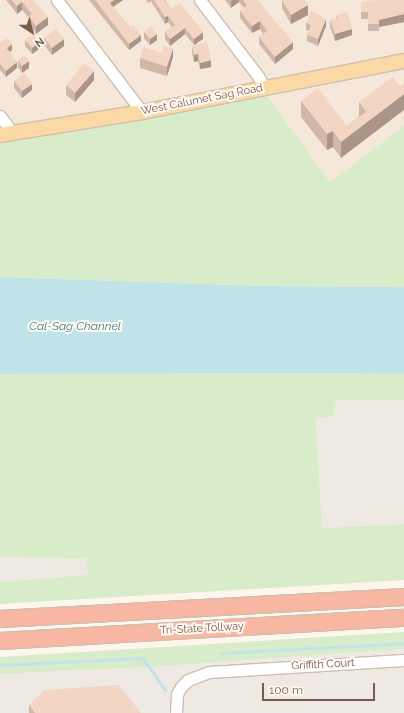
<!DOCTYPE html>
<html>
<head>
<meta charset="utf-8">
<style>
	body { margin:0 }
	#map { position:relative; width:404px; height:713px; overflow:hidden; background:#fdf6ec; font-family:Raleway,sans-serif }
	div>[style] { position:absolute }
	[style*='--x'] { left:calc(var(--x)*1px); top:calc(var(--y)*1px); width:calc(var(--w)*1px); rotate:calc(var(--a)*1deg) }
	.residential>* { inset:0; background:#f5e8da }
	.industrial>* { inset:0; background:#efe9e4 }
	.green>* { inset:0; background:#d8ecc9 }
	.water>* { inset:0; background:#bfe3e8 }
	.stream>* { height:2.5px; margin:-1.25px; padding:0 1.25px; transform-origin:1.25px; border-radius:1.25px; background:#bfe3e8 }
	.roads { filter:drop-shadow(1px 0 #d1beb0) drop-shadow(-1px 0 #d1beb0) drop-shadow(0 1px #d1beb0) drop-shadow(0 -1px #d1beb0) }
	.minor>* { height:11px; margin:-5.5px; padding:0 5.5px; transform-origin:5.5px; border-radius:5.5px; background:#fff }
	.major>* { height:14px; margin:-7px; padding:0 7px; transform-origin:7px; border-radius:7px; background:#fbd9a5 }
	.highway>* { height:16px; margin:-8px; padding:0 8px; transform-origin:8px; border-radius:8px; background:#f7b7a3 }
	.wall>* { inset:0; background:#d1b7a8 }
	.shaded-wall>* { inset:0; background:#aa9588 }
	.building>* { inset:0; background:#f3d5c3 }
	span { translate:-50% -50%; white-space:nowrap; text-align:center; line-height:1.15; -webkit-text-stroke:4px #fffaf3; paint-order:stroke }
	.street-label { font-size:11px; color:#7a5c4d }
	.water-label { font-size:12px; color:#437c86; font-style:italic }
	.north { position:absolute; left:12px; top:12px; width:40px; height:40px; -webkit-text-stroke:3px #fffaf3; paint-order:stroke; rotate:144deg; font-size:11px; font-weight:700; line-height:16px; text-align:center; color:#7a5c4d }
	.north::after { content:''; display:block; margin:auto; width:14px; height:18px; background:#7a5c4d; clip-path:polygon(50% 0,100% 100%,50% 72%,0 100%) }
	.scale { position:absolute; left:262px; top:683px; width:113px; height:18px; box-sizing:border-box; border:2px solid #7a5c4d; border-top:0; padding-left:5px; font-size:12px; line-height:14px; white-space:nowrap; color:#7a5c4d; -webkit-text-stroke:3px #fffaf3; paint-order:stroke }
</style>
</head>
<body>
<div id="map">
	<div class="residential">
		<div style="clip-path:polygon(0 0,404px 0,404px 61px,0 135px)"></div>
		<div style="clip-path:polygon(404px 68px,404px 126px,330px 182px,266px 94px)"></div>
	</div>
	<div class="industrial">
		<div style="clip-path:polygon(336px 400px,404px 400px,404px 524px,322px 528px,316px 417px,334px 416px)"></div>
		<div style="clip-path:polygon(0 557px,87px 559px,88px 576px,0 582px)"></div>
		<div style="clip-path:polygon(404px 649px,404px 713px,0 713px,0 674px,149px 667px)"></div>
	</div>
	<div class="green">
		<div style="clip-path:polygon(266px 94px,330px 182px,404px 126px,404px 287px,262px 286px,0 277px,0 142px,101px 127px)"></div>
		<div style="clip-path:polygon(404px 373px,404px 400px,336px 400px,334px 416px,316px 418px,322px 528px,404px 524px,404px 580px,0 604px,0 582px,88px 575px,86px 559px,0 557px,0 374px)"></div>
		<div style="clip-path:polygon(404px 632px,404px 649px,149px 667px,0 674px,0 657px)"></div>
	</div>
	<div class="water">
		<div style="clip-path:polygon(0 277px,262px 286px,404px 287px,404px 373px,0 374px)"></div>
	</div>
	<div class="stream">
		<div style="--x:222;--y:653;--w:182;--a:-3.1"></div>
		<div style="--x:0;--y:665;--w:143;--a:-2.8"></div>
		<div style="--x:143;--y:658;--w:39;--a:55"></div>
	</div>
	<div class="roads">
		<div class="minor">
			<div style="--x:57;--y:0;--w:141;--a:52.8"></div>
			<div style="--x:200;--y:0;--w:96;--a:52.7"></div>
			<div style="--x:258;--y:76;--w:13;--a:61"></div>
			<div style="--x:0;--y:116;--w:21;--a:53"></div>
			<div style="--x:176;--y:713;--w:19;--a:-87"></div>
			<div style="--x:177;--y:694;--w:8;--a:-60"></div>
			<div style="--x:181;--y:687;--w:10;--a:-45"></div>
			<div style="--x:188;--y:680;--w:22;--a:-21"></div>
			<div style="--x:209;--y:672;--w:195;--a:-3.5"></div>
		</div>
		<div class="major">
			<div style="--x:0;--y:135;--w:144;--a:-9.2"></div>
			<div style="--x:142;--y:112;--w:267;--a:-11"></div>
		</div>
		<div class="highway">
			<div style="--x:0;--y:619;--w:405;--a:-3.1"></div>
			<div style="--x:0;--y:641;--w:405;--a:-3.3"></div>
		</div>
	</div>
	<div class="wall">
		<div style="clip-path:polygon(6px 0,33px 0,48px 25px,36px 34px,29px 24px,29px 18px,22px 10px,17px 14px)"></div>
		<div style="clip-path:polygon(89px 0,123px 0,113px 7px,141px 41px,129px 50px)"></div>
		<div style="clip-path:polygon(146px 0,165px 0,171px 9px,203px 39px,194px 45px,185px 34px,170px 46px,165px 39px,165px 32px,172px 27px,168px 22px,165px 24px,151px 1px,149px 3px)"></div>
		<div style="clip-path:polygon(225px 0,258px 0,293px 49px,275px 64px,259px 44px,259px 37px,263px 34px,260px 29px,252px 33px,240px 18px,240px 11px,244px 8px,239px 2px,231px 8px)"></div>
		<div style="clip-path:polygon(282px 0,296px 0,308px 15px,291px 24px,282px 8px)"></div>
		<div style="clip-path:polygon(404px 0,404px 22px,379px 27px,379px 31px,368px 31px,368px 19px,361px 19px,361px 12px)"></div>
		<div style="clip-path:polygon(336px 15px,352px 35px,335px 41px,330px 27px,330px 20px,336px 19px)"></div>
		<div style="clip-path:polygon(321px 18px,326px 26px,318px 46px,307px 41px,307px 35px,309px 31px,306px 30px,306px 23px)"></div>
		<div style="clip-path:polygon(144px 32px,157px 40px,150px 45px,144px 38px)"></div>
		<div style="clip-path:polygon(44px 38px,64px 46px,52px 55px,44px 45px)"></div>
		<div style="clip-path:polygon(25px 40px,39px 49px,32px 54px,25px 46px)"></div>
		<div style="clip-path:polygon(0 43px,12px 50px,10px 52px,17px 68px,6px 77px,0 70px)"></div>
		<div style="clip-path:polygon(192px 46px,211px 67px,200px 69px,198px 61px,194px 62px,192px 53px)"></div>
		<div style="clip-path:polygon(173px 57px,167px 76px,140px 68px,140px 58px)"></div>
		<div style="clip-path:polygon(18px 60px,29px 68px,22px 73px,18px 67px)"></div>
		<div style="clip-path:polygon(94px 80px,75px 102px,66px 95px,66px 85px)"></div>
		<div style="clip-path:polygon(14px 81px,32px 90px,22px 98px,14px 88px)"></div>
		<div style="clip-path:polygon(400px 86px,341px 158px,333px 147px,327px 150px,301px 117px,301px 101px,347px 126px,359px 117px,359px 102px)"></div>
		<div style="clip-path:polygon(29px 705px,141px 713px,29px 713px)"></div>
	</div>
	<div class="shaded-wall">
		<div style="clip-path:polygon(114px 0,123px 0,110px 9px,110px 3px)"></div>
		<div style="clip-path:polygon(233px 0,239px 0,239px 2px,231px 8px,231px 1px)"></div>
		<div style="clip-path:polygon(22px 2px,22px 10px,17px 14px,17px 6px)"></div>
		<div style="clip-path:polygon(308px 5px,308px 15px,291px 24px,291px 15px)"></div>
		<div style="clip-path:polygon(404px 14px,404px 22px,379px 27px,379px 20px)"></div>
		<div style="clip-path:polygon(168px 16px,168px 22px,165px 24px,165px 17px)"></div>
		<div style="clip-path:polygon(48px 17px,48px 25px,36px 34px,36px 26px)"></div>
		<div style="clip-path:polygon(326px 19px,326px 26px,318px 46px,318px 39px)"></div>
		<div style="clip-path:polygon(260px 21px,260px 29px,252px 33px,252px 26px)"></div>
		<div style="clip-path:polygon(185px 28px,185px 34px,170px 46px,170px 39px)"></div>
		<div style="clip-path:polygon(352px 29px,352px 35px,335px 41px,335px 34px)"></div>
		<div style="clip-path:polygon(203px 32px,203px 39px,194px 45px,194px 39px)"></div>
		<div style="clip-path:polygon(157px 34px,157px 40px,150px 45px,150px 39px)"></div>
		<div style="clip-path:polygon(141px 35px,141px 41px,129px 50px,129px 44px)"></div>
		<div style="clip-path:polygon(64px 39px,64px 46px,52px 55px,52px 48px)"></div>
		<div style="clip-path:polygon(39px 42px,39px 49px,32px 54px,32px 48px)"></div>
		<div style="clip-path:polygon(293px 42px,293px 49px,275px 64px,275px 57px)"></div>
		<div style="clip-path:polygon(12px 44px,12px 50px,7px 54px,7px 48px)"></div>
		<div style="clip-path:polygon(173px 48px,173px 57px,167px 76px,167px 67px)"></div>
		<div style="clip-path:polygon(198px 54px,198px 61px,194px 62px,194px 55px)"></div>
		<div style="clip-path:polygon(211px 60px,211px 67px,200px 69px,200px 63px)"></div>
		<div style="clip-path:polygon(29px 61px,29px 68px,22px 73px,22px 66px)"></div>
		<div style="clip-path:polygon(17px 62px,17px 68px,6px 77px,6px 71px)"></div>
		<div style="clip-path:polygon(94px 71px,94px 80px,75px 102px,75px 93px)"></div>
		<div style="clip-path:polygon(32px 84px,32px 90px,22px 98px,22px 91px)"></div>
		<div style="clip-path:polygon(404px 94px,404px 110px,341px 158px,341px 142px)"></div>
		<div style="clip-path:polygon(333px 131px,333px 147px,327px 150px,327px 134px)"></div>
	</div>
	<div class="building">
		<div style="clip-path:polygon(12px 0,33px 0,48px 17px,36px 26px,29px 16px,32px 14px,22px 2px,17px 6px)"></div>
		<div style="clip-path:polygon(95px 0,114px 0,110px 3px,129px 27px,133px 25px,141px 35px,129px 44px)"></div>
		<div style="clip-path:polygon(154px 0,164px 0,171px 9px,180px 3px,203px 32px,194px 39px,185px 28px,170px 39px,165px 32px,175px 25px,168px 16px,165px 17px)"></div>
		<div style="clip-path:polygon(243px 0,258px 0,263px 7px,293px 42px,275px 57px,259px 37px,267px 31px,260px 21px,252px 26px,240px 11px,247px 5px)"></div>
		<div style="clip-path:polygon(282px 0,296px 0,297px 1px,298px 0,305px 0,308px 5px,291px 15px)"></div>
		<div style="clip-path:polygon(375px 0,404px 0,404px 14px,379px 20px,379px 24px,368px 24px,368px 12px,361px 12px,361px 2px)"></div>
		<div style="clip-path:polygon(311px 11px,321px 15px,321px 17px,326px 19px,318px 39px,307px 35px,311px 25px,306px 23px)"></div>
		<div style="clip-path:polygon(347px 12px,352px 29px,335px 34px,330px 20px,337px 18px,336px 15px)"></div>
		<div style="clip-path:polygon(151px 26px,157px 34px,150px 39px,144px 32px)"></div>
		<div style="clip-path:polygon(56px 29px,64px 39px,52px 48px,44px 38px)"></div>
		<div style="clip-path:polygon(33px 34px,39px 42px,32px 48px,25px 40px)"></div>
		<div style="clip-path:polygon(8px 38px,12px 44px,7px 48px,17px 62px,6px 71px,0 64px,0 43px)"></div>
		<div style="clip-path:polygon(207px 42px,211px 60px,200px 63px,198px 54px,194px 55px,192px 46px)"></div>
		<div style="clip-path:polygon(163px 46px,173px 48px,167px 67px,140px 58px,143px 47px,163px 53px)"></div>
		<div style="clip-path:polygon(24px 55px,29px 61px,22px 66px,18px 60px)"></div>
		<div style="clip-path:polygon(84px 63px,94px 71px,75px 93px,66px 85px)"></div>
		<div style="clip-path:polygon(25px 73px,32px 84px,22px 91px,14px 81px)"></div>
		<div style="clip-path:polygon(393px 77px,400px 86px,404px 83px,404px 94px,341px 142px,333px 131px,327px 134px,301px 101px,318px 88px,347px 126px,366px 112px,359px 102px)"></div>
		<div style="clip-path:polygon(119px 685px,141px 713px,35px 713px,29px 705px,44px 690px)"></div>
	</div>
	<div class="street-label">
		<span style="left:202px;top:100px;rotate:-11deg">West Calumet Sag Road</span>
		<span style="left:202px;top:629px;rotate:-3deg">Tri-State Tollway</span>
		<span style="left:323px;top:665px;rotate:-3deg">Griffith Court</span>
	</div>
	<div class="water-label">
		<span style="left:75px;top:327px">Cal-Sag Channel</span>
	</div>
	<div class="north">N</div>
	<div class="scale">100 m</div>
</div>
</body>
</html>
